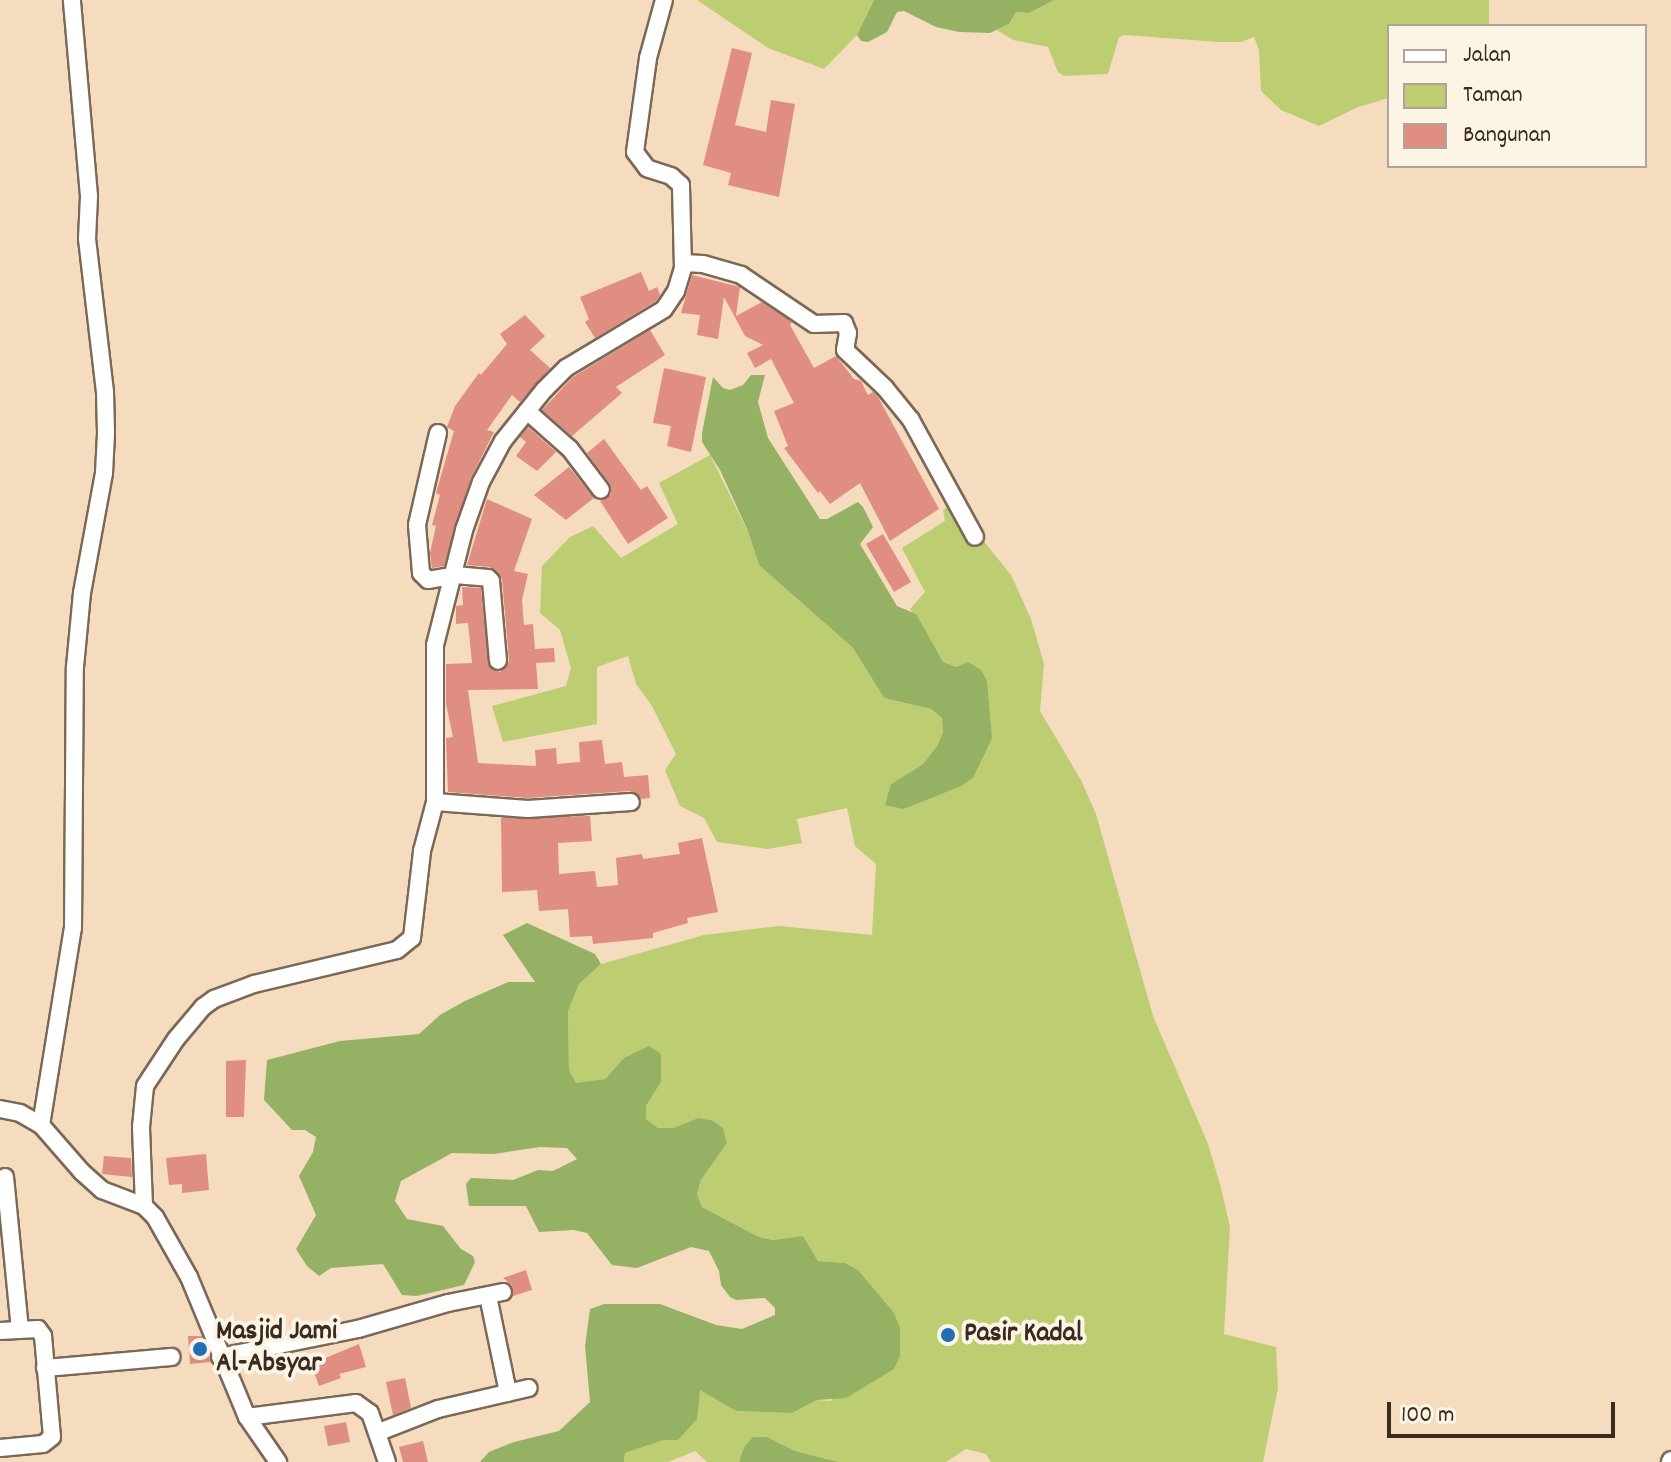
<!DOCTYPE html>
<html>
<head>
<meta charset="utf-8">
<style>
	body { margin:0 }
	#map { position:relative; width:1671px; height:1462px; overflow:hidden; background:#f5dcbf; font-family:Dekko,sans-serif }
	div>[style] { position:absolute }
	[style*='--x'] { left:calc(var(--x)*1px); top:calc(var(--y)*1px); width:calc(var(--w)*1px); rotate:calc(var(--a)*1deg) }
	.green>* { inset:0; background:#bcce71 }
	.forest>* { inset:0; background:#95b163 }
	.building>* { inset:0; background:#df8e81 }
	.roads { filter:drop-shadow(2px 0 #7c6856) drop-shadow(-2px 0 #7c6856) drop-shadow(0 2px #7c6856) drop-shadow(0 -2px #7c6856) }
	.minor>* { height:16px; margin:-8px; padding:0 8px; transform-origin:8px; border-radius:8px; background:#fff }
	.dots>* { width:22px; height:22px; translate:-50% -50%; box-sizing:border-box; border:4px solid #fcf5e5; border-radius:50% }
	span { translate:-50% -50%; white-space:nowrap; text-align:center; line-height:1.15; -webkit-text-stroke:8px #fcf5e5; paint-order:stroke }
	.poi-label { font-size:28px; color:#3b2a1e; font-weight:700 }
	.left { translate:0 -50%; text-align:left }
	.legend { position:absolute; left:1387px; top:24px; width:260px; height:144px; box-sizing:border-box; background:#fcf5e5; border:2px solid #afa495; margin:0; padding:10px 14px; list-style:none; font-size:24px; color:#3b2a1e }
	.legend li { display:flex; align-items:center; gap:16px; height:40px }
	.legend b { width:40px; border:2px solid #afa495 }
	.scale { position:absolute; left:1387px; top:1402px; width:228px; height:36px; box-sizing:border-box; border:4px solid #3b2a1e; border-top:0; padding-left:10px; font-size:24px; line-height:28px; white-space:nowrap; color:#3b2a1e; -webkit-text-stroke:6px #fcf5e5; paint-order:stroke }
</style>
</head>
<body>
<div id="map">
	<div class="green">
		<div style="clip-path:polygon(697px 0,874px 0,857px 35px,824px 69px,768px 48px)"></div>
		<div style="clip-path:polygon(1054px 0,1489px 0,1489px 26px,1389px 26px,1389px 98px,1358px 107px,1319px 126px,1281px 110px,1261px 91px,1259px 50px,1254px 37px,1241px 42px,1218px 42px,1125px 35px,1119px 37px,1108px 74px,1064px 76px,1058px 72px,1048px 47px,1013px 40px,997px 30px,1009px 24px,1016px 12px,1029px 13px)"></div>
		<div style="clip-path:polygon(710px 455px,747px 530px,759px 565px,853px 648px,884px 698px,931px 709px,942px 718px,943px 732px,937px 746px,923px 764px,891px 784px,904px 809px,973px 778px,956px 667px,943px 662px,910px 609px,925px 592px,902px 548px,945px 521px,943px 510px,959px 500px,982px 539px,1011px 575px,1031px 619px,1044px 664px,1040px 711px,1081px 780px,1096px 814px,1153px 1016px,1208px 1144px,1221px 1188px,1230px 1227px,1224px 1334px,1276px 1347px,1278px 1388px,1263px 1462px,991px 1462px,986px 1454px,966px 1449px,946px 1462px,839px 1462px,795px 1451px,767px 1437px,753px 1437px,744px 1447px,739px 1462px,707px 1462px,695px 1451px,668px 1462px,624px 1462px,625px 1453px,664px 1440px,700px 1389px,736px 1411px,792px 1413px,817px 1400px,831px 1401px,874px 1293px,858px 1270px,845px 1263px,818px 1261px,803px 1236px,773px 1240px,759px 1237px,702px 1207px,697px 1194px,701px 1180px,727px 1143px,723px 1128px,712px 1120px,698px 1118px,673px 1128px,658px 1128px,646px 1119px,646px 1106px,661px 1082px,624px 1058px,605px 1079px,576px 1084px,569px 1070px,568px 1011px,579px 984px,601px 964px,704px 935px,779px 926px,872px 935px,876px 864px,855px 846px,847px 808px,797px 819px,802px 843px,768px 849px,717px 842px,704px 818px,680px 806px,665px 770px,676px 754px,652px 706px,636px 684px,628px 656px,597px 667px,597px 724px,503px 742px,492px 706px,566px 686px,571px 668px,560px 630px,540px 613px,542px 566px,570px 537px,593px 526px,621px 558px,678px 524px,659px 483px)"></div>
	</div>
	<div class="forest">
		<div style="clip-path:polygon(874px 0,1054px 0,1029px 13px,1016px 12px,1009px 24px,990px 33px,959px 32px,936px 27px,904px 11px,897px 12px,887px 32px,868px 42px,861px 41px,857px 35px)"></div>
		<div style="clip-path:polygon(751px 375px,765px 375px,758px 402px,768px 438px,820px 519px,827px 519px,858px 502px,863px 507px,873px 527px,860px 544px,897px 606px,916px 614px,943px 662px,956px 667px,968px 662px,981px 670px,987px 681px,992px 738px,973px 778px,961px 786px,904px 809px,885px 805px,891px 784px,923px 764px,937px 746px,943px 732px,942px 718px,931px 709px,884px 698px,853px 648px,759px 565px,747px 529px,720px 470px,702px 442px,702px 433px,713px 377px,723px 388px,730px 390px,743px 385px)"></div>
		<div style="clip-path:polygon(527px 923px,595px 954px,601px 964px,579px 984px,568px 1011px,569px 1070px,576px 1083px,605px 1079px,624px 1058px,649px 1046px,661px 1054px,661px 1082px,646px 1106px,646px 1119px,658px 1128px,673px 1128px,698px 1118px,712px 1120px,723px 1128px,727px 1143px,701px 1180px,697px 1194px,702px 1207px,759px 1237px,773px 1240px,803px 1236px,818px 1261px,845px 1263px,858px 1270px,894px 1313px,900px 1328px,900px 1356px,894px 1369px,846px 1398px,817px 1400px,792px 1413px,736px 1411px,700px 1390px,697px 1419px,678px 1440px,664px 1440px,625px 1453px,624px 1462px,480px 1462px,489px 1452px,514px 1442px,559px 1431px,590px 1402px,585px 1346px,590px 1309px,604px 1304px,660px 1304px,716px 1325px,742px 1329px,775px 1315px,775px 1308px,765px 1298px,736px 1300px,730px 1297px,721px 1285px,719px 1271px,709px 1251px,691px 1247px,637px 1268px,612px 1265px,587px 1233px,574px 1230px,539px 1232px,526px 1206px,469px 1206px,466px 1184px,471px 1178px,513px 1180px,538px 1170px,553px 1171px,577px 1159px,567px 1148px,540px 1147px,494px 1154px,452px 1153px,401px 1181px,395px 1201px,407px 1219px,443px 1226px,461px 1249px,473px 1256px,475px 1262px,464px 1285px,417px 1296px,402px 1295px,383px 1264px,331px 1268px,319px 1276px,307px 1266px,296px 1249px,316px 1215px,299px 1176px,313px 1152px,316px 1137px,305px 1130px,292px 1130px,264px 1100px,267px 1060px,340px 1041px,419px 1034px,440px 1015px,465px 1001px,508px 982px,535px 982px,503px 935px)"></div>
		<div style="clip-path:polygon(753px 1437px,767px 1437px,795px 1451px,839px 1462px,739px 1462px,744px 1447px)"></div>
	</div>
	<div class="building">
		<div style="clip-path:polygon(732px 48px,752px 53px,735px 125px,766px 132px,771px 100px,795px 104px,779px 197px,728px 185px,731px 173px,703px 165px)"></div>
		<div style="clip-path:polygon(641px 272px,649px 291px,657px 287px,660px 295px,656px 301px,595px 338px,585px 322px,589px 319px,580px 297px)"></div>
		<div style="clip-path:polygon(692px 275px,740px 287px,736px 316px,762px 302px,792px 322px,790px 325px,814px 368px,836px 356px,854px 379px,861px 381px,868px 395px,873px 392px,878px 397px,939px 509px,890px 541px,860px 483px,830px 504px,820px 491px,818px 493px,784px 448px,788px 446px,774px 411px,794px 403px,771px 359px,755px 368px,747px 353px,763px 345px,745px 336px,724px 297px,718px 339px,697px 335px,700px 315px,681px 313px)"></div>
		<div style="clip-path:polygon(525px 315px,545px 336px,530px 350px,550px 368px,520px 402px,512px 395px,487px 430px,494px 432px,471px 478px,444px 566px,432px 568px,430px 553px,436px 526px,432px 525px,440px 495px,436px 493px,454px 431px,447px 427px,455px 406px,479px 373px,481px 375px,507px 344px,500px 334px)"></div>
		<div style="clip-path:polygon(650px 330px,665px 355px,616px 387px,622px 393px,572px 436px,542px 410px,573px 377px)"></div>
		<div style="clip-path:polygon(664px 368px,706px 377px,691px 452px,667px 446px,671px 426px,653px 423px)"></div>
		<div style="clip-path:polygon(528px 427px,556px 452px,537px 471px,516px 456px,526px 442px,520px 437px)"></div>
		<div style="clip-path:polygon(604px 439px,641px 490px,647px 486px,668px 518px,628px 544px,600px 501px,611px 495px,610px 484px,587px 453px)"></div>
		<div style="clip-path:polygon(569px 467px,594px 498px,566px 520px,534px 495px)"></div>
		<div style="clip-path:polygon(487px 499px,532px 519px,514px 571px,528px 574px,522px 600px,524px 625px,533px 624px,535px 649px,554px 648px,555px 662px,536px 663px,538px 689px,468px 690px,478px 763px,536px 766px,535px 750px,556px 748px,557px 764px,580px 762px,579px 742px,602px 740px,605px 764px,622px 762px,624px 777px,648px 775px,650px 798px,641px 799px,630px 791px,528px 798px,448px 792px,446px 738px,453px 737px,446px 704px,446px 664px,472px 663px,468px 623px,456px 624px,456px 606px,463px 605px,462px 587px,481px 588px,489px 667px,500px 672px,509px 661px,502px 579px,490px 567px,467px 565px)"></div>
		<div style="clip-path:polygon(883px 534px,911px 582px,894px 592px,866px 544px)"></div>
		<div style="clip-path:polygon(590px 816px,592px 841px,558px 843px,559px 874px,595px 871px,597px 887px,618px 885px,616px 858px,642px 854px,643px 859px,680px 854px,678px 843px,702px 838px,718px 912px,687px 918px,688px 923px,653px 933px,653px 938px,593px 944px,592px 936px,570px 937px,568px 909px,539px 911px,537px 890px,502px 892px,501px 818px)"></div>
		<div style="clip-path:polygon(246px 1060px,244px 1117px,226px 1117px,226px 1061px)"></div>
		<div style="clip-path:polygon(206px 1154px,209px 1190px,182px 1193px,182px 1184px,169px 1185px,166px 1158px)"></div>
		<div style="clip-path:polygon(104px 1156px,131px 1158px,132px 1177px,102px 1174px)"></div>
		<div style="clip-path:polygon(526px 1270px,532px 1290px,513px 1296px,512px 1285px,503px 1278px)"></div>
		<div style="clip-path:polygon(188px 1336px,202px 1336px,211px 1362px,190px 1364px)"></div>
		<div style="clip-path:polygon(359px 1344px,366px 1367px,339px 1374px,341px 1378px,319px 1386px,311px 1364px)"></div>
		<div style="clip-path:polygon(405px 1378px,411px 1408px,393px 1415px,386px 1382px)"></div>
		<div style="clip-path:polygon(346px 1422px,350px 1442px,328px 1446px,324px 1426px)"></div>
		<div style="clip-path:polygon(423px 1441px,428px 1462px,403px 1462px,399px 1447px)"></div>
	</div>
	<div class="roads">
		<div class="minor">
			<div style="--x:683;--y:263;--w:20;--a:3"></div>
			<div style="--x:703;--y:264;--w:40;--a:16"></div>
			<div style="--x:741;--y:275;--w:88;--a:33.9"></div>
			<div style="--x:814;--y:324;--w:30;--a:-2"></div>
			<div style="--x:844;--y:323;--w:11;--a:68"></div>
			<div style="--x:848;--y:333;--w:17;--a:100"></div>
			<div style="--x:845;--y:350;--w:55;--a:43.5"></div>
			<div style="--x:885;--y:388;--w:41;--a:50.9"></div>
			<div style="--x:911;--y:420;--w:133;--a:61.3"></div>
			<div style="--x:527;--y:411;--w:57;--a:41.5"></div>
			<div style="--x:570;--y:449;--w:51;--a:52.9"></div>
			<div style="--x:438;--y:433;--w:94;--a:102.9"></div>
			<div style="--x:417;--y:525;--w:48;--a:85.2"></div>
			<div style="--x:421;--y:573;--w:10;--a:45"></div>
			<div style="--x:428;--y:580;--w:27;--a:-10"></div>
			<div style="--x:455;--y:575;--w:33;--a:5"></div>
			<div style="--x:488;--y:578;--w:4;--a:45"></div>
			<div style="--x:491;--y:581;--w:80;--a:85"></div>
			<div style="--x:435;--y:802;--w:93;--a:4.3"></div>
			<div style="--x:528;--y:809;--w:103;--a:-3.9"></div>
			<div style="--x:0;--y:1109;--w:20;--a:11"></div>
			<div style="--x:20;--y:1113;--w:24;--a:30"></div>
			<div style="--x:41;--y:1125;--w:62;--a:48.9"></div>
			<div style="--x:82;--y:1172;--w:27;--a:42"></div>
			<div style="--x:102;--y:1190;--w:45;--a:20.9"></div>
			<div style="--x:144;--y:1206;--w:16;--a:45"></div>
			<div style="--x:155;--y:1217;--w:69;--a:60.5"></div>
			<div style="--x:189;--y:1277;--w:152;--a:67.5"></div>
			<div style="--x:247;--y:1417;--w:55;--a:55.4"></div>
			<div style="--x:41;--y:1125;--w:200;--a:-80.8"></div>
			<div style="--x:73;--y:928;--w:261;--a:-89.6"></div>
			<div style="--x:75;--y:667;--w:74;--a:-84.6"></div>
			<div style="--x:82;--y:593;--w:122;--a:-79.6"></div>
			<div style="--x:104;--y:473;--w:40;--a:-87.1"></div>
			<div style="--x:106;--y:433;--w:41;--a:-91.4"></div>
			<div style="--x:105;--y:392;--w:154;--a:-96.7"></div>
			<div style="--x:87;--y:239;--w:43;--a:-87.3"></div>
			<div style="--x:89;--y:196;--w:197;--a:-95"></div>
			<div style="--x:5;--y:1177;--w:153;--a:84.4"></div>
			<div style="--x:144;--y:1206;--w:79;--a:-92.2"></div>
			<div style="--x:141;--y:1127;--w:41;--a:-84.4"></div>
			<div style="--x:145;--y:1086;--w:56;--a:-56.6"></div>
			<div style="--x:176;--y:1039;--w:42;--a:-49.8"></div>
			<div style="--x:203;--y:1007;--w:14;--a:-36"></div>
			<div style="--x:214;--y:999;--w:43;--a:-20.6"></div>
			<div style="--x:254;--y:984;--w:147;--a:-13.4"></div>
			<div style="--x:397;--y:950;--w:19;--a:-39"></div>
			<div style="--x:412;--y:938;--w:88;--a:-83.4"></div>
			<div style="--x:422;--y:851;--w:51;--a:-75.1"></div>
			<div style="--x:435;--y:802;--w:157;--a:-90"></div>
			<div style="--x:435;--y:645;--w:119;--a:-75.8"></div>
			<div style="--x:464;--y:530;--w:51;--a:-70.5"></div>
			<div style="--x:481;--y:482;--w:47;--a:-61.8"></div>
			<div style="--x:503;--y:441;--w:65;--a:-51.2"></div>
			<div style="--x:544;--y:390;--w:31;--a:-45"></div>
			<div style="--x:566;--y:368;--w:114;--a:-31"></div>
			<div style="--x:664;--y:309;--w:22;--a:-56"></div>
			<div style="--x:676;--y:291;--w:24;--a:-73"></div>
			<div style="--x:683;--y:268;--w:83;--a:-91.4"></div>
			<div style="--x:681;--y:185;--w:13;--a:-138"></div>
			<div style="--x:671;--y:176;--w:25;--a:-162"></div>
			<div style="--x:647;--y:168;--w:20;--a:-127"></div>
			<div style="--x:635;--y:152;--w:95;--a:-82.1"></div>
			<div style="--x:648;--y:58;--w:60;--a:-74.6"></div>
			<div style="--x:488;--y:1296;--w:99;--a:78.3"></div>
			<div style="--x:0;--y:1331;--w:38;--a:-3"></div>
			<div style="--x:38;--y:1329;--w:9;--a:54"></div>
			<div style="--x:43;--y:1336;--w:101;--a:84.9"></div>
			<div style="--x:52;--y:1437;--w:11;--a:142"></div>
			<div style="--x:43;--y:1444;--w:43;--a:174.7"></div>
			<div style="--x:220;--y:1357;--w:141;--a:-11.5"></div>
			<div style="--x:358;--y:1329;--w:94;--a:-16.1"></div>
			<div style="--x:448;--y:1303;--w:56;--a:-11.3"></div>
			<div style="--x:45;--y:1368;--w:127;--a:-5"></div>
			<div style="--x:247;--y:1417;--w:110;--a:-7.3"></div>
			<div style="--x:356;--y:1403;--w:17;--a:36"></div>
			<div style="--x:370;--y:1413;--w:52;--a:70.9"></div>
			<div style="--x:379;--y:1432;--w:63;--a:-21.3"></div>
			<div style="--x:438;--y:1409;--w:93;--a:-13"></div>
			<div style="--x:1670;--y:1462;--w:2;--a:-63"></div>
		</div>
	</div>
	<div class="dots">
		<div style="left:948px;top:1335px;background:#1f6fb2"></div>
		<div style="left:200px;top:1349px;background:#1f6fb2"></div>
	</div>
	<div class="poi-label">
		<span class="left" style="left:216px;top:1349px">Masjid Jami<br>Al-Absyar</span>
		<span class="left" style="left:964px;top:1335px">Pasir Kadal</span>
	</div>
	<ul class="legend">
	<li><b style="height:10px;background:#fff"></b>Jalan</li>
	<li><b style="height:22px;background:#bcce71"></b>Taman</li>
	<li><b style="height:22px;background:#df8e81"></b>Bangunan</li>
	</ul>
	<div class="scale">100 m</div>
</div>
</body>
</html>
